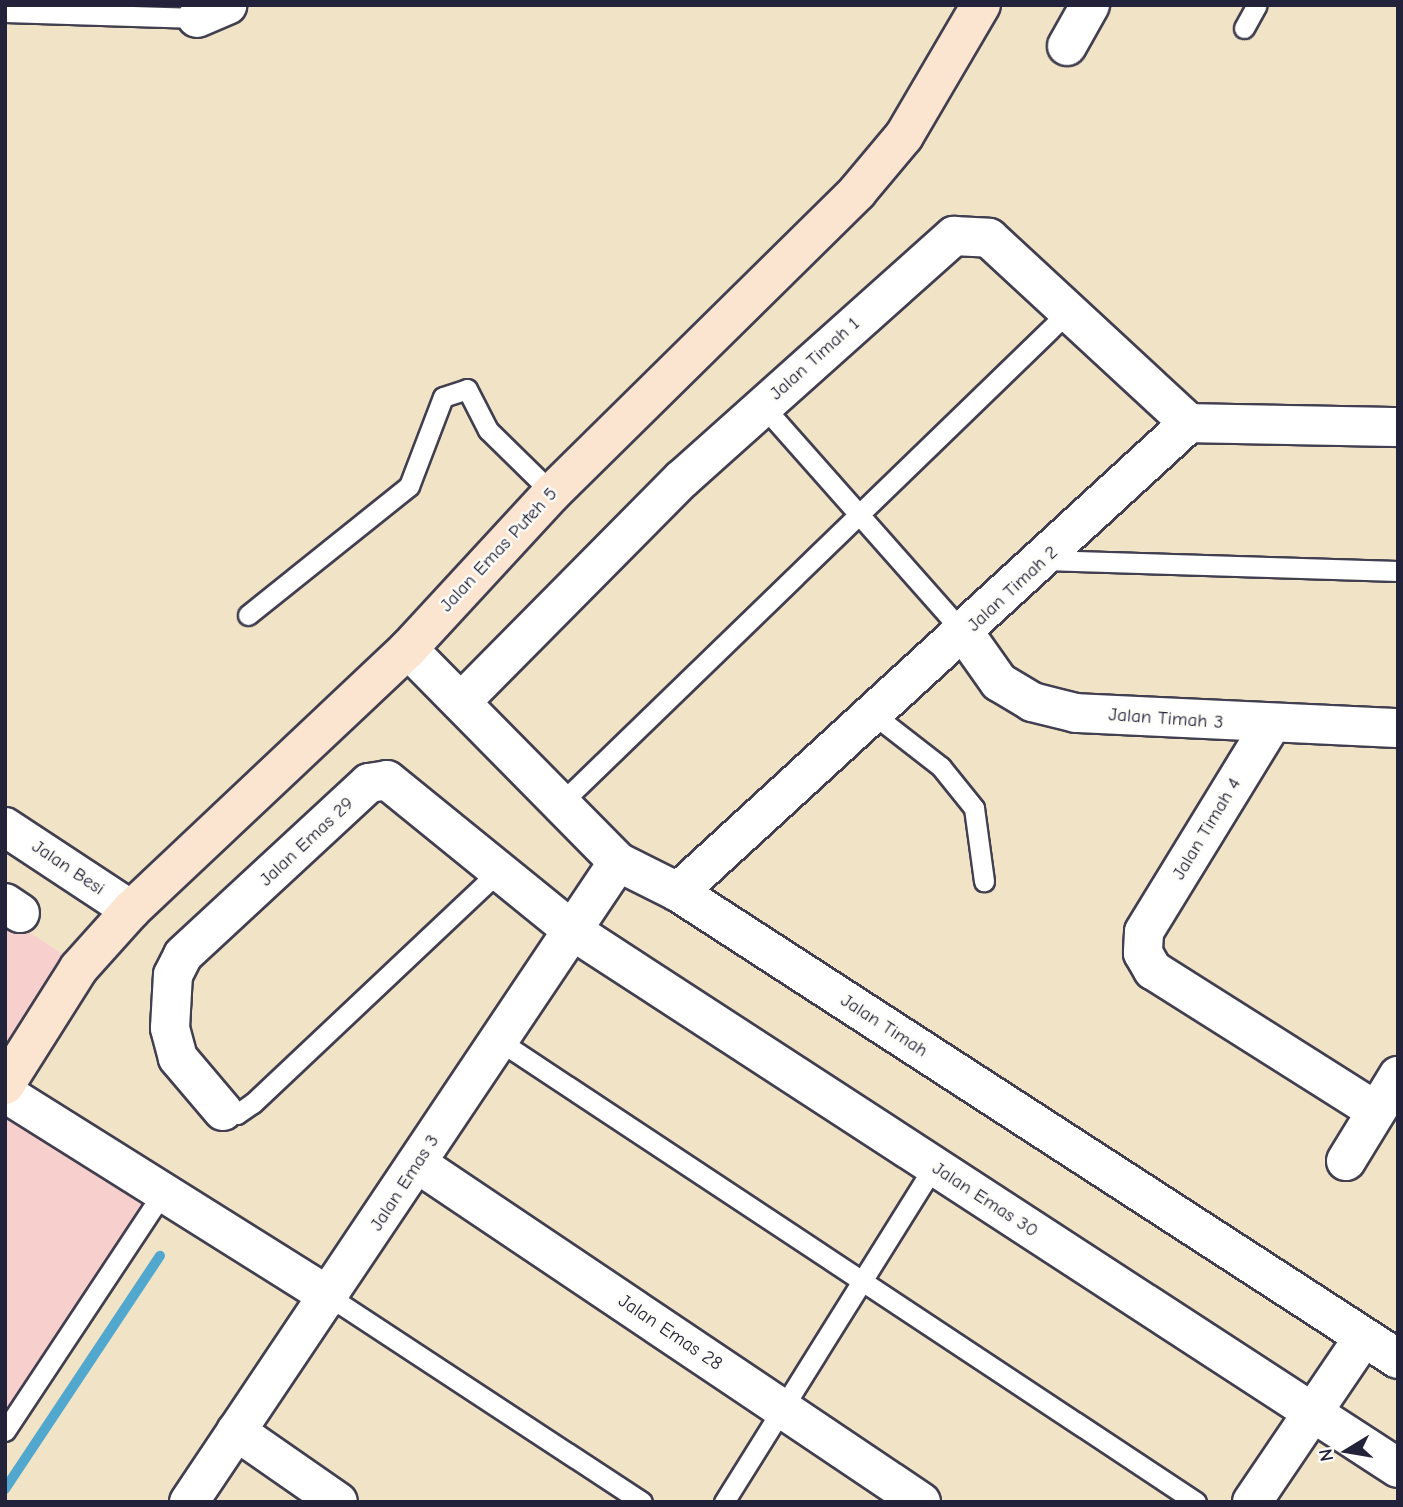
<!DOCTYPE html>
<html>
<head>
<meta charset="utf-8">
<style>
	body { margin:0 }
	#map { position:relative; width:1403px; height:1507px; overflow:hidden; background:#f0e3c6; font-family:"Comic Neue",sans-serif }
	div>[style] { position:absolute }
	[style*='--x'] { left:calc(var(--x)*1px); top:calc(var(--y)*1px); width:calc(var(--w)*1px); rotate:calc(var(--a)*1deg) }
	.built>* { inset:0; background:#f7d0ce }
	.stream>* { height:10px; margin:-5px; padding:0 5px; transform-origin:5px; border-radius:5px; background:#52a7ce }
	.roads { filter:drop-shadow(2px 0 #413f50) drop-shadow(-2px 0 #413f50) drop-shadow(0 2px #413f50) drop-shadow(0 -2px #413f50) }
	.lane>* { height:19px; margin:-9.5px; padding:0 9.5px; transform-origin:9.5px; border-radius:9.5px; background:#fff }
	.street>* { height:38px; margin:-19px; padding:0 19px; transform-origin:19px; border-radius:19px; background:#fff }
	.secondary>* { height:38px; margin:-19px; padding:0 19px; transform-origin:19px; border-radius:19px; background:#fce5d0 }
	span { translate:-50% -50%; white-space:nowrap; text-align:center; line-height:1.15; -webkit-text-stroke:5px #fdfcf7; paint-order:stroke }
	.street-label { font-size:19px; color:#22223b }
	.frame { position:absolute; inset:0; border:7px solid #22223b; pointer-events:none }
	.north { position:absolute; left:1312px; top:1416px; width:70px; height:70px; -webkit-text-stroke:5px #fdfcf7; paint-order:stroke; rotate:259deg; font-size:19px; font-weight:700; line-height:28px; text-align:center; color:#22223b }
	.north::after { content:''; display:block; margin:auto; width:24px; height:32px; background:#22223b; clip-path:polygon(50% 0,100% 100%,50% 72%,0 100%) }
</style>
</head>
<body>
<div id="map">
	<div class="built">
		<div style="clip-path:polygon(5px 916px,62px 954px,5px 1046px)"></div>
		<div style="clip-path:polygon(13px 1111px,150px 1199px,5px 1422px,5px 1122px)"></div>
	</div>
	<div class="stream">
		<div style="--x:5;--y:1489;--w:280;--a:-56.4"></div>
	</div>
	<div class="roads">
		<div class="lane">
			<div style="--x:5;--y:12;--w:192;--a:1.8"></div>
			<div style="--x:1244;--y:28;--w:26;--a:-61"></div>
			<div style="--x:763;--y:406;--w:305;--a:48.5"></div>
			<div style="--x:1045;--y:560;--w:353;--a:1.8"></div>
			<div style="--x:248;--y:615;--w:206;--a:-38.7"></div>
			<div style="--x:409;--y:486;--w:95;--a:-69.1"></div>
			<div style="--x:443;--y:397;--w:25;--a:-18"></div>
			<div style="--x:467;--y:389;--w:46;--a:62.9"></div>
			<div style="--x:488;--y:430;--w:90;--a:44.5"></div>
			<div style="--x:873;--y:714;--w:86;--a:37.9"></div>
			<div style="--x:941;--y:767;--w:53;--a:51.2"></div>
			<div style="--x:974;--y:808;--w:74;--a:82.2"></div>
			<div style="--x:561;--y:803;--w:706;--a:-44.08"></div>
			<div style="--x:498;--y:1040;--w:837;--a:33.5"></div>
			<div style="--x:223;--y:1111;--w:14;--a:12"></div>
			<div style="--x:237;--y:1114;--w:19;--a:-35"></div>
			<div style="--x:253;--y:1103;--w:338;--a:-43.3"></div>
			<div style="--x:330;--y:1297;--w:373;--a:33.3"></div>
			<div style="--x:5;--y:1431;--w:287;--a:-56.5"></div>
			<div style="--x:724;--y:1502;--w:396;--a:-58"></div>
		</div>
		<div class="street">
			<div style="--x:197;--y:18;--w:33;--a:-23"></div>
			<div style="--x:1067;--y:46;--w:47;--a:-60.7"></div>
			<div style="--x:965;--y:634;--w:59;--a:54.7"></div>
			<div style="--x:999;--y:682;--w:39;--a:31"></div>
			<div style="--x:1032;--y:702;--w:45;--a:14"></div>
			<div style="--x:1076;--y:713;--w:322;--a:2.7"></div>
			<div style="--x:408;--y:649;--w:299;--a:45.4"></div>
			<div style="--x:618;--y:862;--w:67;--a:26.6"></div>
			<div style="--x:678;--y:892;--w:858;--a:32.97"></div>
			<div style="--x:461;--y:702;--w:314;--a:-45.3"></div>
			<div style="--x:682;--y:479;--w:365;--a:-41.8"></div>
			<div style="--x:954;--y:236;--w:35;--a:3"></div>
			<div style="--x:989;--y:238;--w:272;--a:42.8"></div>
			<div style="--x:1270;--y:726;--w:241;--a:121.5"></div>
			<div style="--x:1144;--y:932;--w:21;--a:93"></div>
			<div style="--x:1143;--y:953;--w:20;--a:60"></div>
			<div style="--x:1153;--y:970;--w:264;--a:32.3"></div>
			<div style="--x:5;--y:827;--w:151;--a:33.4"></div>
			<div style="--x:678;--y:892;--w:694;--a:-42.55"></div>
			<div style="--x:1189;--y:423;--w:209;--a:1.1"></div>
			<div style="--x:5;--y:903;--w:18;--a:34"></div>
			<div style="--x:5;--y:1093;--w:384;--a:32.1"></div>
			<div style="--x:223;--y:1111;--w:70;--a:-130.3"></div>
			<div style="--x:178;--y:1058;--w:31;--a:-105"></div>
			<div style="--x:170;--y:1028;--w:53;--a:-86.8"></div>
			<div style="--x:173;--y:975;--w:22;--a:-63"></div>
			<div style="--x:183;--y:955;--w:253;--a:-42.8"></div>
			<div style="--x:369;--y:783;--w:18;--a:-9"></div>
			<div style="--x:387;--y:780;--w:240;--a:39.1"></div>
			<div style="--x:573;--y:931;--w:984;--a:33.06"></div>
			<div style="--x:1346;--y:1161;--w:100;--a:-58.5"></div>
			<div style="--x:418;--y:1164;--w:606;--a:33.9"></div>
			<div style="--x:236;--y:1431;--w:124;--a:34.8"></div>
			<div style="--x:189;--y:1502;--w:770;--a:-56.17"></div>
			<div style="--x:1252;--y:1502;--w:198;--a:-55.9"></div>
		</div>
		<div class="secondary">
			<div style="--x:5;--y:1085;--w:138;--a:-57.7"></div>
			<div style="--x:79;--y:968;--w:78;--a:-48.1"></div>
			<div style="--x:131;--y:910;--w:381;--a:-43.3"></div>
			<div style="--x:408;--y:649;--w:212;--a:-47.3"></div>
			<div style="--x:552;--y:493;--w:429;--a:-44.6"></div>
			<div style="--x:857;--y:192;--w:73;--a:-50"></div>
			<div style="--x:904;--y:136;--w:152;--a:-59.6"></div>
		</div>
	</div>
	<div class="street-label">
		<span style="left:815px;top:359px;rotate:-42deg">Jalan Timah 1</span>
		<span style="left:499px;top:550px;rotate:-47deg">Jalan Emas Puteh 5</span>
		<span style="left:1013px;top:589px;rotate:-43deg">Jalan Timah 2</span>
		<span style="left:1166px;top:719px;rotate:4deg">Jalan Timah 3</span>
		<span style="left:1207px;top:829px;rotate:-59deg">Jalan Timah 4</span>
		<span style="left:307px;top:842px;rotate:-43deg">Jalan Emas 29</span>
		<span style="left:68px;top:868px;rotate:34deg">Jalan Besi</span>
		<span style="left:884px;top:1026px;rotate:33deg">Jalan Timah</span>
		<span style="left:405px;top:1183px;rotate:-57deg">Jalan Emas 3</span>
		<span style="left:985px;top:1200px;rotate:33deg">Jalan Emas 30</span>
		<span style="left:670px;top:1333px;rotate:34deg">Jalan Emas 28</span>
	</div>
	<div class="frame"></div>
	<div class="north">N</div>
</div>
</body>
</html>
